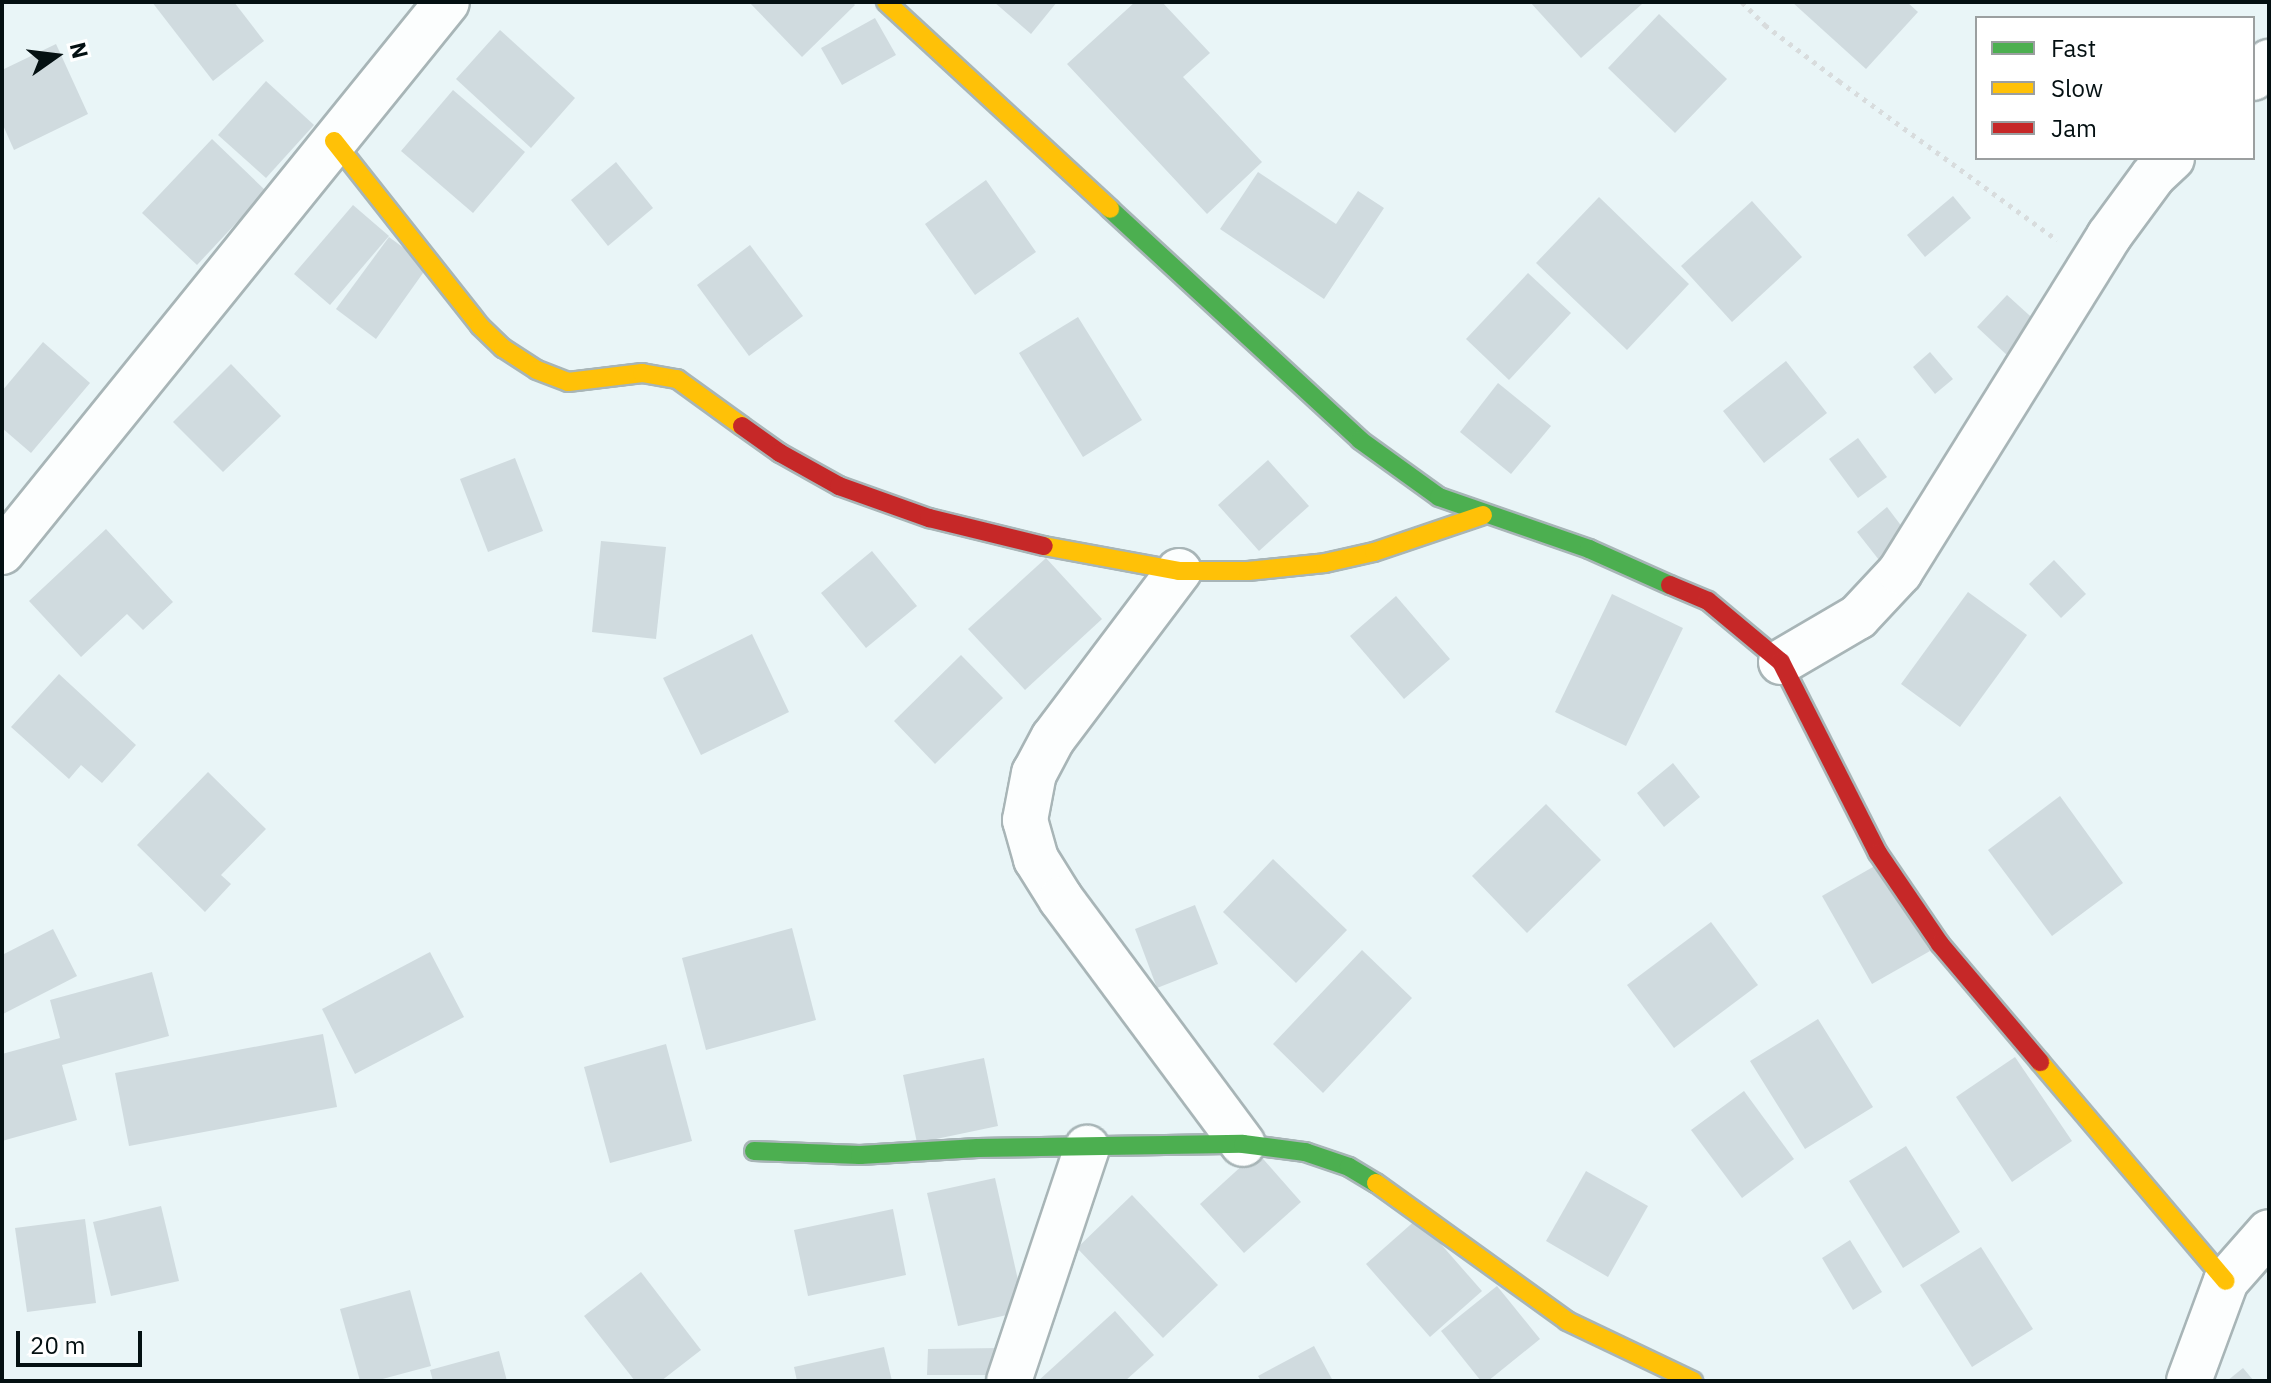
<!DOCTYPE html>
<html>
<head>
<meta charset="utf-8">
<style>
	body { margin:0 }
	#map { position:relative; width:2271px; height:1383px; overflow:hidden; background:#e9f5f7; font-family:"IBM Plex Sans",sans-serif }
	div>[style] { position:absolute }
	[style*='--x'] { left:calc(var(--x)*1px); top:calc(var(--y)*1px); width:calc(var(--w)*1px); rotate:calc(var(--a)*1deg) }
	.building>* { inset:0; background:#d0dbdf }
	.path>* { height:5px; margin-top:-2.5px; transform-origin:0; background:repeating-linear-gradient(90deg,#d8dcdd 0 4px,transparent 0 10px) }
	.roads { filter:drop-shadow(2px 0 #a8b5b7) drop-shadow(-2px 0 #a8b5b7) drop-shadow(0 2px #a8b5b7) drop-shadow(0 -2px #a8b5b7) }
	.street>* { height:44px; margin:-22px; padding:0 22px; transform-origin:22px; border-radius:22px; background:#fcfefe }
	.fast>* { height:18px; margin:-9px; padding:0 9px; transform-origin:9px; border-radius:9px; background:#4caf50 }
	.slow>* { height:18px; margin:-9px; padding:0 9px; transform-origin:9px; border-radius:9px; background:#ffc107 }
	.jam>* { height:18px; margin:-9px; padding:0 9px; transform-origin:9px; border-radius:9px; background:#c62828 }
	span { translate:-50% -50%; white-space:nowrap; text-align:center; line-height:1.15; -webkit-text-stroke:6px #fff; paint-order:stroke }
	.frame { position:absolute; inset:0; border:4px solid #041012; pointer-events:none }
	.legend { position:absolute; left:1975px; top:16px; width:280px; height:144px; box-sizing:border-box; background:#fff; border:2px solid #9b9fa0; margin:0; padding:10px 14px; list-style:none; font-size:24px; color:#041012 }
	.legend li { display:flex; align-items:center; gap:16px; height:40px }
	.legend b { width:40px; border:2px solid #9b9fa0 }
	.north { position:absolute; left:16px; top:16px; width:80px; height:80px; -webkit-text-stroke:6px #fff; paint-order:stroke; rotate:76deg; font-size:22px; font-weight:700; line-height:32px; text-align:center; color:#041012 }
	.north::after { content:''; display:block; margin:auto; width:28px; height:36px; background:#041012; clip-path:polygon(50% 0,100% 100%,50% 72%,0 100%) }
	.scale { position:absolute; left:16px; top:1331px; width:126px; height:36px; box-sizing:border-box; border:4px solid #041012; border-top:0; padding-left:10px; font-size:24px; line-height:28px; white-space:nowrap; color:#041012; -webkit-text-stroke:6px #fff; paint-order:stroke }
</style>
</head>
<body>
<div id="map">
	<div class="building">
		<div style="clip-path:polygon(152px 2px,234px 2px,264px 41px,213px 81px)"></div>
		<div style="clip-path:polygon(749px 2px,852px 2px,855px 5px,802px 57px)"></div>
		<div style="clip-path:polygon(994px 2px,1057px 2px,1031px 34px)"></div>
		<div style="clip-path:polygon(1135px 2px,1162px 2px,1210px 53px,1183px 77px,1262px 162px,1207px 214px,1067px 64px)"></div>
		<div style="clip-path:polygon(1530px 2px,1640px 2px,1642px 4px,1581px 58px)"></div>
		<div style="clip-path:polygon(1792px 2px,1907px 2px,1918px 12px,1866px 69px)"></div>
		<div style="clip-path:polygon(1659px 14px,1727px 79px,1675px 133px,1608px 68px)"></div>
		<div style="clip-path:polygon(875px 18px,896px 55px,842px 85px,821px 48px)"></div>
		<div style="clip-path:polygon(500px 30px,575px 98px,531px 148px,456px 79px)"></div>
		<div style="clip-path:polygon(56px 44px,88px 114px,14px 150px,2px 123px,2px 70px)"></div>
		<div style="clip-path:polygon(266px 81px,314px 125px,266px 178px,218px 135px)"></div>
		<div style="clip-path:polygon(453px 90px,525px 152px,473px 213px,401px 151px)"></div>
		<div style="clip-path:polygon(212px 139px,266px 191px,197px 265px,142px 213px)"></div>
		<div style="clip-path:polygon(616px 162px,653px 208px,608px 246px,571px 200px)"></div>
		<div style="clip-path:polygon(1258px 172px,1336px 224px,1358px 191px,1384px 208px,1324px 299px,1220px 229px)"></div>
		<div style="clip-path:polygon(986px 180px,1036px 252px,975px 295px,925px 224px)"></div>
		<div style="clip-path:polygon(1953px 196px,1971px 218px,1925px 257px,1907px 235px)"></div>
		<div style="clip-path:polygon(1599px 197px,1689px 284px,1627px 350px,1536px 263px)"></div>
		<div style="clip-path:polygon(1752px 201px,1802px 257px,1732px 322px,1681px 266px)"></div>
		<div style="clip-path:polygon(353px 205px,389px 236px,330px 305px,294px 274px)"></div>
		<div style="clip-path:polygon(389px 237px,428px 266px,376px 339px,336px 309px)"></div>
		<div style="clip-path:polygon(750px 245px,803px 316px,749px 356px,697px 285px)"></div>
		<div style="clip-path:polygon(1528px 273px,1571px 313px,1509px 380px,1466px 339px)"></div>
		<div style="clip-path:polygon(2007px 295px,2039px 324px,2009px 357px,1977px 327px)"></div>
		<div style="clip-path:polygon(1078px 317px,1142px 420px,1083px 457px,1019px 353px)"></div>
		<div style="clip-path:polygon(43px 342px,90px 383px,31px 453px,2px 428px,2px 391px)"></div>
		<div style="clip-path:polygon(1930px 352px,1953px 379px,1935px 394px,1913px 367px)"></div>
		<div style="clip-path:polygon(1786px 361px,1827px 413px,1764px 463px,1723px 411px)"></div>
		<div style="clip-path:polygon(231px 364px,281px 416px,223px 472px,173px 422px)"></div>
		<div style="clip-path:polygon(1498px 383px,1551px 426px,1511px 474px,1460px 432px)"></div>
		<div style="clip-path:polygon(1858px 438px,1887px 477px,1858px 498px,1829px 459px)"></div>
		<div style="clip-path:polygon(515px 458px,543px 531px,488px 552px,460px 479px)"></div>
		<div style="clip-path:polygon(1268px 460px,1309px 506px,1259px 551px,1218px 505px)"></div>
		<div style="clip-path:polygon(1887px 507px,1909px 536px,1879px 560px,1857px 532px)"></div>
		<div style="clip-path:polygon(106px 529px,173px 602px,143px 630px,127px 614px,81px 657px,29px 601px)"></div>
		<div style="clip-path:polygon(601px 541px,666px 547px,656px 639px,592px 632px)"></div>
		<div style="clip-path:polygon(872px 551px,917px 606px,866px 648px,821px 593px)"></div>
		<div style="clip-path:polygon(1046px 558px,1102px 619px,1025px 690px,968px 629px)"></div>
		<div style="clip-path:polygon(2054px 560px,2086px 594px,2061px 618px,2029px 584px)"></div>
		<div style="clip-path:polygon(1968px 592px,2027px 635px,1960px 727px,1901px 684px)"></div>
		<div style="clip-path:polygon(1612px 594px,1683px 628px,1626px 746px,1555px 712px)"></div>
		<div style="clip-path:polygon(1396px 596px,1450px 659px,1404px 699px,1350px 636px)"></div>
		<div style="clip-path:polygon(752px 634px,789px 712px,701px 755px,663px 678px)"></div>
		<div style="clip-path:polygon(961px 655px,1003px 698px,935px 764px,894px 721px)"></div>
		<div style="clip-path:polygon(59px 674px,136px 745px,102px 783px,81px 765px,69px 779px,11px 727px)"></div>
		<div style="clip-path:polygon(1673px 763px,1700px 797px,1664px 827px,1637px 793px)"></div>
		<div style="clip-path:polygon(208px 772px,266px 829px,221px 875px,231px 884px,205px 912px,137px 845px)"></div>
		<div style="clip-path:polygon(2060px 796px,2123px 883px,2052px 936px,1988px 850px)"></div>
		<div style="clip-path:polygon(1546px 804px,1601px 860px,1527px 933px,1472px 876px)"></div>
		<div style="clip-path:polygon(1273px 859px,1347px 930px,1296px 983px,1223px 912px)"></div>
		<div style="clip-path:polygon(1880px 863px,1930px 951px,1872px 984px,1822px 896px)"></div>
		<div style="clip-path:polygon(1195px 905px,1218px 964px,1157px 988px,1135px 929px)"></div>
		<div style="clip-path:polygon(1711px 922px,1758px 985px,1674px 1048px,1627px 985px)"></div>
		<div style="clip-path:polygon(792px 928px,816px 1020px,706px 1050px,682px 958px)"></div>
		<div style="clip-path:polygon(53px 929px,77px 976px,3px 1014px,2px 955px)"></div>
		<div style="clip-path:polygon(1362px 950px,1412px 998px,1323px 1093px,1273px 1044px)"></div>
		<div style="clip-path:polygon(430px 952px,464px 1017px,355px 1074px,322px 1009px)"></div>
		<div style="clip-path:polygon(152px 972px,169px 1036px,62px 1065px,77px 1120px,2px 1141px,2px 1054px,60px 1038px,50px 1000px)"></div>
		<div style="clip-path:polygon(1818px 1019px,1873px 1107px,1805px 1149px,1750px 1061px)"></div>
		<div style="clip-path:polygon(323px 1034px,337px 1107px,129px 1146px,115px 1073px)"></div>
		<div style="clip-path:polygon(666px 1044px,692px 1141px,610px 1163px,584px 1067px)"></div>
		<div style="clip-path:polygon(2015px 1057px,2072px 1141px,2012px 1182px,1956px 1097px)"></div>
		<div style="clip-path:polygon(984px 1058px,998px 1126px,917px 1143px,903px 1075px)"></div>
		<div style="clip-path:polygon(1744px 1091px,1794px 1159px,1742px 1198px,1691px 1130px)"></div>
		<div style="clip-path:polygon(1906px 1146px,1960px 1232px,1903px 1268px,1849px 1181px)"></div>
		<div style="clip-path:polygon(1257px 1152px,1301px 1202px,1244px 1253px,1200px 1204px)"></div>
		<div style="clip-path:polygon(1586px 1171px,1648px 1206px,1608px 1277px,1546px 1241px)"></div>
		<div style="clip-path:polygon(995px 1178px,1025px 1311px,958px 1326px,927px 1193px)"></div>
		<div style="clip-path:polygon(1132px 1195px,1218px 1285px,1163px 1338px,1077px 1248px)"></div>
		<div style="clip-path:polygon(161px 1206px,179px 1281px,111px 1296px,93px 1222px)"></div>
		<div style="clip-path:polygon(893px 1209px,906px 1275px,808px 1296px,794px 1230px)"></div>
		<div style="clip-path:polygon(1418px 1218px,1482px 1291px,1430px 1337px,1366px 1264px)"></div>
		<div style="clip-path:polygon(85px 1219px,96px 1303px,27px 1312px,15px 1228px)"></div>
		<div style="clip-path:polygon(1850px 1240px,1882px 1292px,1853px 1310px,1822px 1258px)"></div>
		<div style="clip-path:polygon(1981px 1247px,2033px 1329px,1972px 1367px,1920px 1285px)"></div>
		<div style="clip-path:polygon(641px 1272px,701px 1350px,661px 1381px,635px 1381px,584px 1316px)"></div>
		<div style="clip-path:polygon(1497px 1286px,1540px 1339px,1488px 1381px,1481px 1381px,1441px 1331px)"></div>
		<div style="clip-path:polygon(410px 1290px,431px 1366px,375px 1381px,360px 1381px,340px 1309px)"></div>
		<div style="clip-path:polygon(1115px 1311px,1154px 1355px,1125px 1381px,1038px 1381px)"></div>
		<div style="clip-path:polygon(1314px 1346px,1333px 1381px,1261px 1381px,1258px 1376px)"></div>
		<div style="clip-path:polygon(884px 1347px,892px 1381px,797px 1381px,794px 1367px)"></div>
		<div style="clip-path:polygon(1000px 1348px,1000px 1375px,927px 1375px,928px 1349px)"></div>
		<div style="clip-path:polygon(499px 1351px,507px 1381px,433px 1381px,430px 1370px)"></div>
		<div style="clip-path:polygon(2243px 1368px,2254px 1381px,2227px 1381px)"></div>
	</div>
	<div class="path">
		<div style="--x:1742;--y:2;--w:33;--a:45"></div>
		<div style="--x:1765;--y:25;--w:93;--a:37.1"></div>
		<div style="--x:1839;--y:81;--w:270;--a:36.1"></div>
	</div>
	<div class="roads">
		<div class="street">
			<div style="--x:2253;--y:78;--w:23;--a:-45"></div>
			<div style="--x:2;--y:552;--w:707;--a:-51.02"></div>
			<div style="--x:1179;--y:571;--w:209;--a:127"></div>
			<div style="--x:1053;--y:738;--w:40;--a:118"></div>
			<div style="--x:1034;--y:773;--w:48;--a:100.8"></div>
			<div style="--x:1025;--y:820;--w:41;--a:74.2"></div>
			<div style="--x:1036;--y:859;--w:47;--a:58"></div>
			<div style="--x:1061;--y:899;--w:305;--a:53.4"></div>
			<div style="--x:1781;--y:662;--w:89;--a:-30.3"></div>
			<div style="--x:1858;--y:617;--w:62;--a:-47"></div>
			<div style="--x:1900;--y:572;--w:396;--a:-58.1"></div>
			<div style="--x:2109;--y:236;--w:74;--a:-53.7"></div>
			<div style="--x:2153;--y:176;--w:26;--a:-43"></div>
			<div style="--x:1009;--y:1381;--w:246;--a:-71.5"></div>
			<div style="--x:2189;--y:1381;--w:107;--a:-69.7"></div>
			<div style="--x:2226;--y:1281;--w:65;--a:-48.7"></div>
		</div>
		<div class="fast">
			<div style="--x:1110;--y:209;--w:340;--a:42.7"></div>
			<div style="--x:1360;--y:440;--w:97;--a:35.8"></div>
			<div style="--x:1439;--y:497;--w:159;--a:19.1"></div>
			<div style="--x:1589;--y:549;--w:89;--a:24"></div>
			<div style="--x:754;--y:1151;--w:106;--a:2.2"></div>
			<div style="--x:860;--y:1155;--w:118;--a:-3.4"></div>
			<div style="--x:978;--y:1148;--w:265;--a:-0.9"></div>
			<div style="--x:1243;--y:1144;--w:63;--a:7.4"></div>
			<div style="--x:1305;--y:1152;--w:46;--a:18.8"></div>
			<div style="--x:1349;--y:1167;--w:31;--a:31"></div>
		</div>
		<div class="slow">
			<div style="--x:886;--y:2;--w:305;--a:42.7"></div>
			<div style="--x:334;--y:141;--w:236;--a:51.7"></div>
			<div style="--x:480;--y:326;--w:32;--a:44"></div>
			<div style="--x:503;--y:348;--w:40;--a:32.9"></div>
			<div style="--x:537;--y:370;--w:33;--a:21"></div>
			<div style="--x:568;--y:382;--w:75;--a:-6.9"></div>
			<div style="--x:642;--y:373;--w:36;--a:10"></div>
			<div style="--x:677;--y:379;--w:80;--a:35.9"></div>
			<div style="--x:1044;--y:546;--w:137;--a:10.5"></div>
			<div style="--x:1179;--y:571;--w:69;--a:0"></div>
			<div style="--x:1248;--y:571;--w:77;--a:-5.9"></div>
			<div style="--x:1325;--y:563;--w:50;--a:-12.7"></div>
			<div style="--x:1374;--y:552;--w:115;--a:-18.7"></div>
			<div style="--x:2040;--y:1062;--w:287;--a:49.7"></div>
			<div style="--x:1376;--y:1183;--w:236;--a:35.8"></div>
			<div style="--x:1567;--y:1321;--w:140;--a:25.5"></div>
		</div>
		<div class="jam">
			<div style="--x:742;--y:426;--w:47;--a:35.4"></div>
			<div style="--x:780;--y:453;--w:68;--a:29.2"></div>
			<div style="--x:839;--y:486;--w:96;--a:19.6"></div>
			<div style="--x:929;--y:518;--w:118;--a:13.7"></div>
			<div style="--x:1670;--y:585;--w:41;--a:22.8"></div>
			<div style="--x:1708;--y:601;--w:95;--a:39.9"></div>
			<div style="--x:1781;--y:662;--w:214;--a:63.1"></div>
			<div style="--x:1878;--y:853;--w:110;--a:55.7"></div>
			<div style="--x:1940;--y:944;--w:155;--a:49.7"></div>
		</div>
	</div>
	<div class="frame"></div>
	<ul class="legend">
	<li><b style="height:10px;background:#4caf50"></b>Fast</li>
	<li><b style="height:10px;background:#ffc107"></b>Slow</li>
	<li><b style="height:10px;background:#c62828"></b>Jam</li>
	</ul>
	<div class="north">N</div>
	<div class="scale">20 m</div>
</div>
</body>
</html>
